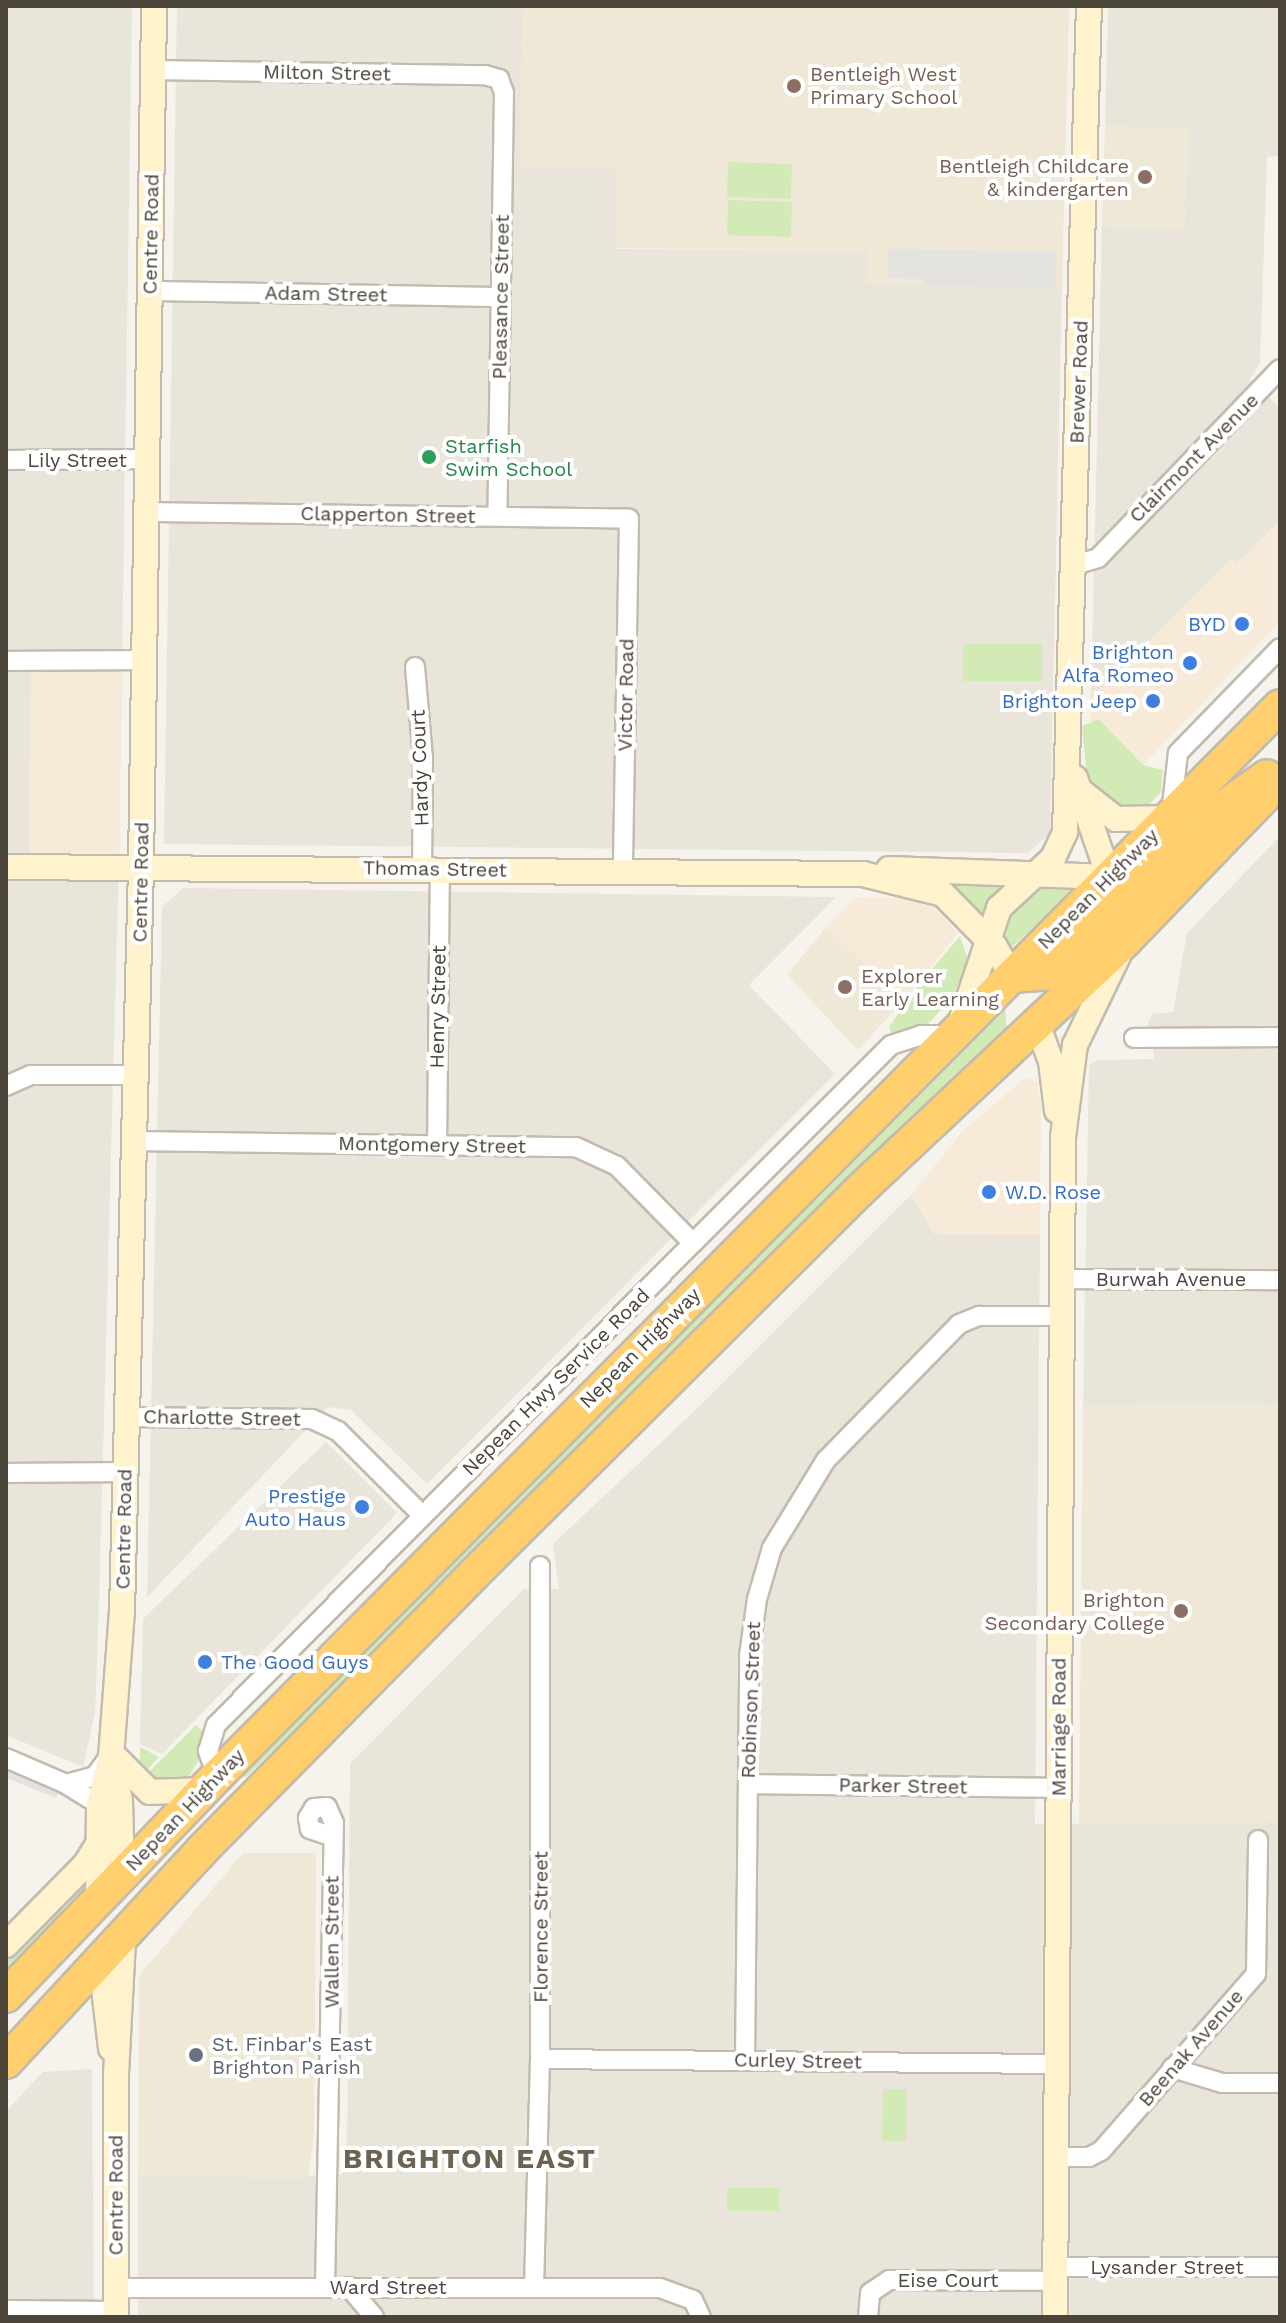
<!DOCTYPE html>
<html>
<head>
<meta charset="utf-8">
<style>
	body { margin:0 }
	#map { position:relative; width:1286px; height:2323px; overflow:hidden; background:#f6f3ec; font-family:"Work Sans",sans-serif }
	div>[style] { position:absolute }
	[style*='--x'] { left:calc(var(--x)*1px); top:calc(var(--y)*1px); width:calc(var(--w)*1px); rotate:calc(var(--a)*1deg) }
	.residential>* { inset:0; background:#eae5da }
	.commercial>* { inset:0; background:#f7ead8 }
	.education>* { inset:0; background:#efe8d6 }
	.green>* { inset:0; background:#d2eab5 }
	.parking>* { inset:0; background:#e5e3e0 }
	.roads { filter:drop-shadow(2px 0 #c2bbae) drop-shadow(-2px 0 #c2bbae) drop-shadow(0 2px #c2bbae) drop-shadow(0 -2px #c2bbae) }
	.street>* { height:18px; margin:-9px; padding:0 9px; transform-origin:9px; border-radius:9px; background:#fff }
	.secondary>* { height:24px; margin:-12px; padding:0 12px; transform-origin:12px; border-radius:12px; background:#fff3cd }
	.highway>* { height:32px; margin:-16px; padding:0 16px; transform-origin:16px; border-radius:16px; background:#ffcf6e }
	.dots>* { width:22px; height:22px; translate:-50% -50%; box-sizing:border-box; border:4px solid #fff; border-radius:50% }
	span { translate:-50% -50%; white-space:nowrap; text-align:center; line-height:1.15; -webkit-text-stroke:8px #fff; paint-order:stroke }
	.street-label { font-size:20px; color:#4b4439 }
	.education-label { font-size:20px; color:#785e54 }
	.left { translate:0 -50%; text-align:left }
	.right { translate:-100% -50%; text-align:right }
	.leisure-label { font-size:20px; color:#27864d }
	.shop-label { font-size:20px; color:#366cbe }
	.worship-label { font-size:20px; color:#5b616d }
	.district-label { font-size:28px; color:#6e6250; font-weight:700; letter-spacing:2px }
	.frame { position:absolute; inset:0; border:8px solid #4b4439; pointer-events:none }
</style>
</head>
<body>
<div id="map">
	<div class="residential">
		<div style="clip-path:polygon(6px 6px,132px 6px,119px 858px,99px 1604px,95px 1713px,83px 1767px,6px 1735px)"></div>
		<div style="clip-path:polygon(177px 6px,523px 6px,520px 166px,617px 168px,617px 249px,868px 251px,868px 284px,1062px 287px,1050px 833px,1028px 853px,164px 844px)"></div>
		<div style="clip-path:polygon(1108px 6px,1280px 6px,1280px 156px,1267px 157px,1260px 363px,1250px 379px,1280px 408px,1280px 520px,1237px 564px,1232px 559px,1091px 700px,1102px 226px,1184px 229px,1188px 129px,1105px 126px)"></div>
		<div style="clip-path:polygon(1280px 836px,1280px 1405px,1083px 1406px,1089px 1065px,1098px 1060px,1155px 1059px,1148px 1023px,1152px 1014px,1173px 1012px,1187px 933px)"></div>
		<div style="clip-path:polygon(183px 888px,836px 897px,749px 985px,835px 1074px,427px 1484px,351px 1410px,328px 1407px,147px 1597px,162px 907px)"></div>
		<div style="clip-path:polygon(911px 1195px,935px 1234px,1040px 1235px,1035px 1824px,1275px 1822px,1280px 1817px,1280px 2317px,138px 2317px,138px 2177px,342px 2175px,347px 2140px,350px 1764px,524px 1589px,559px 1589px,553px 1544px,705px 1401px)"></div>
		<div style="clip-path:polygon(326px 1442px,397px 1513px,162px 1754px,140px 1744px,143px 1619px)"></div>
		<div style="clip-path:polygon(92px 2069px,94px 2317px,6px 2317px,6px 2111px,43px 2072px)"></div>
	</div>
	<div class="commercial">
		<div style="clip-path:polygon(1280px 520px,1280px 622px,1143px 765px,1099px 719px,1090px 722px,1091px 700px,1231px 559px,1237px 564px)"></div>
		<div style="clip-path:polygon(31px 666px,121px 667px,119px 858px,29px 857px)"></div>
		<div style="clip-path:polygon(856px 897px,908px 898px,936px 909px,958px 933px,904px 1000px,826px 927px)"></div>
		<div style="clip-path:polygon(1026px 1077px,1037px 1082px,1041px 1105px,1040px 1235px,934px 1234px,911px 1195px,962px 1132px)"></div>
	</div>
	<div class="education">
		<div style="clip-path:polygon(523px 6px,1069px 6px,1062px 287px,867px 284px,867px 251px,615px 248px,616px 168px,520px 167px)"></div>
		<div style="clip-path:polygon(1105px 126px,1188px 128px,1184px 229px,1102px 226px)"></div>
		<div style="clip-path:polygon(826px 927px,904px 1000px,858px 1050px,787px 975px)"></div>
		<div style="clip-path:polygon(1280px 1405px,1280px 1817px,1276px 1822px,1079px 1824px,1083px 1406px)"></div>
		<div style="clip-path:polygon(243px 1853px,316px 1853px,314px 2134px,308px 2178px,138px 2177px,139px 1976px)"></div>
	</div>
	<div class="green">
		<div style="clip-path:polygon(728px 162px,792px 164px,791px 199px,727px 197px)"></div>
		<div style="clip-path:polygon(728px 200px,792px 202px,791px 237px,727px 235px)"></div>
		<div style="clip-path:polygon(963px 644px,1042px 644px,1042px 681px,963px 681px)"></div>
		<div style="clip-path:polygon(1099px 719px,1143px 765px,1163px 770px,1161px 792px,1143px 811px,1132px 815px,1095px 793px,1087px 779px,1082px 726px)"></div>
		<div style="clip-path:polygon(946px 879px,1000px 884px,1001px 885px,981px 919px,944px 884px)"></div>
		<div style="clip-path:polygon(1048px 885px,1074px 889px,1009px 950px,1003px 935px,1005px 919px,1037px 887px)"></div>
		<div style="clip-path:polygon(960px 936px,968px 960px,952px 998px,926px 1026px,891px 1033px,889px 1027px,921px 982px)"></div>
		<div style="clip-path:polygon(1005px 1005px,1007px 1033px,828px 1199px,342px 1686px,247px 1776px,236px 1779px)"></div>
		<div style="clip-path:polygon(196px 1725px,203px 1732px,201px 1756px,192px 1772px,180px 1784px,143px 1778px)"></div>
		<div style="clip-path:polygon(140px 1747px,159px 1757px,145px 1772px,140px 1770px)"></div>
		<div style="clip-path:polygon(58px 1904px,63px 1913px,6px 1972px,6px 1957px)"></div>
		<div style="clip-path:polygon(883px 2089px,907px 2089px,906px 2141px,882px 2141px)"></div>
		<div style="clip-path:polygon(727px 2188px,779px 2188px,779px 2211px,727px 2211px)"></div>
	</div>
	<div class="parking">
		<div style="clip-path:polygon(888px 249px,1056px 252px,1055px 287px,924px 285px,924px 279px,887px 278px)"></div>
		<div style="clip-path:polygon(6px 1767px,59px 1789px,56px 1798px,6px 1778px)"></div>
	</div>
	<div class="roads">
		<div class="street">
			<div style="--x:153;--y:70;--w:332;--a:0.9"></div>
			<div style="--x:485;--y:75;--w:15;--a:16"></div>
			<div style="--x:499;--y:79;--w:15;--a:70"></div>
			<div style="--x:504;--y:93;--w:423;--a:90.9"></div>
			<div style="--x:150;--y:291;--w:351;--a:1"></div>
			<div style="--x:6;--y:460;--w:142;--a:-0.4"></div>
			<div style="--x:147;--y:512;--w:482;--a:0.8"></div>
			<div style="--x:629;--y:519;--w:352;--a:91"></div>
			<div style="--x:1074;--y:565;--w:25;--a:-16"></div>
			<div style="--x:1098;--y:558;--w:262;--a:-46.1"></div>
			<div style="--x:6;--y:661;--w:138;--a:-0.4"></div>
			<div style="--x:415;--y:667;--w:91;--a:85"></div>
			<div style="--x:423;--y:758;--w:111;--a:90.5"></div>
			<div style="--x:1171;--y:814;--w:61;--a:-83.5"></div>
			<div style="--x:1178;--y:753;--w:146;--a:-45.8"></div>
			<div style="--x:1134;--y:1038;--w:146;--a:-0.4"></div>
			<div style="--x:6;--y:1086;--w:27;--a:-24"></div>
			<div style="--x:31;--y:1075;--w:105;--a:0"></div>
			<div style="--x:134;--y:1141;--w:442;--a:0.8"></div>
			<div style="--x:576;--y:1147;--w:45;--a:24.9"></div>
			<div style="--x:617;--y:1166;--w:108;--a:45.4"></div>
			<div style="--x:437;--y:1145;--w:276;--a:-89.4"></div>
			<div style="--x:1062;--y:1279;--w:218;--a:0.3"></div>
			<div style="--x:126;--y:1417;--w:186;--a:0.6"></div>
			<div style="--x:312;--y:1419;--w:29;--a:25"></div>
			<div style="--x:338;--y:1431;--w:120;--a:45"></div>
			<div style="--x:6;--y:1473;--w:119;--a:-0.5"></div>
			<div style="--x:6;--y:1758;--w:65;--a:23.4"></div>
			<div style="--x:66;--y:1784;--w:39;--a:32"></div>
			<div style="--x:217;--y:1776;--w:27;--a:-110"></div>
			<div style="--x:208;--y:1751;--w:27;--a:-73"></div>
			<div style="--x:216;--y:1725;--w:678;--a:-45.3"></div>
			<div style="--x:693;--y:1243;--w:280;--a:-45"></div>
			<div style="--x:891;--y:1045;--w:32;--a:-18"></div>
			<div style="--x:921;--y:1035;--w:31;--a:0"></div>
			<div style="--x:66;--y:1784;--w:30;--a:-15"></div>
			<div style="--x:95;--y:1776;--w:22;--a:-54"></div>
			<div style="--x:748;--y:1784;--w:310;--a:0.7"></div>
			<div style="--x:540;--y:2059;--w:516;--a:0.56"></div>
			<div style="--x:745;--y:2061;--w:405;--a:-89.4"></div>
			<div style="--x:749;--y:1656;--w:58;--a:-82"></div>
			<div style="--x:757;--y:1599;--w:53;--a:-73.6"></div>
			<div style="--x:772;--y:1548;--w:103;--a:-58.5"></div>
			<div style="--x:826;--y:1460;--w:190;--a:-45.6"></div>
			<div style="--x:959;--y:1324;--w:22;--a:-22"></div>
			<div style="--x:979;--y:1316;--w:83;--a:0"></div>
			<div style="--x:1172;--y:2068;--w:52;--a:16.7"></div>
			<div style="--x:1222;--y:2083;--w:58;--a:0"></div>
			<div style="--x:1056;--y:2157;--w:33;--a:0"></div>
			<div style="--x:1089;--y:2157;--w:13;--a:-27"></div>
			<div style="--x:1101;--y:2151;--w:235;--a:-48.8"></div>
			<div style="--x:1256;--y:1974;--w:134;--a:-89.1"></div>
			<div style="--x:1055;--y:2267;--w:225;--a:0"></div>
			<div style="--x:325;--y:2287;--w:464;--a:-88.9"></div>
			<div style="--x:334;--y:1823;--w:17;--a:-114"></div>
			<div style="--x:327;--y:1807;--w:13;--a:176"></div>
			<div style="--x:314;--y:1808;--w:12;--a:121"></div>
			<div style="--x:308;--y:1818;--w:11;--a:80"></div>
			<div style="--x:310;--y:1829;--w:24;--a:19"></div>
			<div style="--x:349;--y:2287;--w:39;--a:50"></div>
			<div style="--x:116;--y:2288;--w:544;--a:0"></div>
			<div style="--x:660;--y:2288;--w:35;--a:20"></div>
			<div style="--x:693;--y:2300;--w:19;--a:65"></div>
			<div style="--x:534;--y:2288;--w:229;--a:-88.5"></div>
			<div style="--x:540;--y:2059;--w:493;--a:-90"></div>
			<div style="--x:6;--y:2310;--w:110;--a:0.5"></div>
			<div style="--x:868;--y:2317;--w:24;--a:-85"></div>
			<div style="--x:870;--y:2293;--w:23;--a:-34"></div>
			<div style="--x:889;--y:2280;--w:166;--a:0.3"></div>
		</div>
		<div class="secondary">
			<div style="--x:1075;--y:778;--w:105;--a:71"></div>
			<div style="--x:1079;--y:790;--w:47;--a:38.1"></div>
			<div style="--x:1116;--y:819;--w:53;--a:-1.1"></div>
			<div style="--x:6;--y:867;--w:857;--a:0.47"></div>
			<div style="--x:863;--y:874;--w:82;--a:14"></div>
			<div style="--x:943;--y:894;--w:74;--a:45.5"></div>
			<div style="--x:995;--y:947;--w:34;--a:60"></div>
			<div style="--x:889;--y:869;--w:220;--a:2.1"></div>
			<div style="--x:1038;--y:1026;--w:37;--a:70"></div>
			<div style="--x:1051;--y:1061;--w:50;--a:83.2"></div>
			<div style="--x:958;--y:1030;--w:129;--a:-71.4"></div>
			<div style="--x:999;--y:908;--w:74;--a:-42.8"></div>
			<div style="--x:1053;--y:858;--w:29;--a:-65"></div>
			<div style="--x:1065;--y:832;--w:826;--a:-88.34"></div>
			<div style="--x:115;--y:1757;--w:49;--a:45"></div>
			<div style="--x:150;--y:1792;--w:54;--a:-2.1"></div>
			<div style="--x:111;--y:1759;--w:42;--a:77.6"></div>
			<div style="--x:120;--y:1800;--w:75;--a:88.5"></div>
			<div style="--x:98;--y:1901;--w:96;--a:-89.4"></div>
			<div style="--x:99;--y:1805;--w:49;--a:-76"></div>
			<div style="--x:111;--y:1757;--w:145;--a:-85.7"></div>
			<div style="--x:122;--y:1612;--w:746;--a:-88.54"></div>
			<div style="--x:141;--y:866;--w:860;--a:-89.13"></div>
			<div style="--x:6;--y:1945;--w:112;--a:-45.4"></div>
			<div style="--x:85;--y:1865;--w:25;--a:-58"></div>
			<div style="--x:101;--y:1963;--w:86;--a:83.3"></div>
			<div style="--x:116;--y:2317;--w:243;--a:-90"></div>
			<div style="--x:116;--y:2074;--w:135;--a:-87"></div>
			<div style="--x:1055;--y:2317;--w:1180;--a:-89.61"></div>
			<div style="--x:1063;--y:1137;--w:93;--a:-82.6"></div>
			<div style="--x:1075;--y:1045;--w:101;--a:-64.2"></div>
		</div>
		<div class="highway">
			<div style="--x:1012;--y:976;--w:39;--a:-4"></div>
			<div style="--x:1051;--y:973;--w:216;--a:-44.8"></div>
			<div style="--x:1204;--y:821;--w:77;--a:-35.5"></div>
			<div style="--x:6;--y:1996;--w:305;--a:-46.2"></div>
			<div style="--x:217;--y:1776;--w:1508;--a:-45.19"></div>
			<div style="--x:6;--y:2062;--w:289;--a:-47.2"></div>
			<div style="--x:202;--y:1850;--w:385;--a:-45.4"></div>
			<div style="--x:472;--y:1576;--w:546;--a:-44.85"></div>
			<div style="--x:859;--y:1191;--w:366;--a:-43.2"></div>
			<div style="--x:1126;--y:940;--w:222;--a:-46.1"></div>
		</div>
	</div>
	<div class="dots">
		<div style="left:794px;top:86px;background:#8d6e63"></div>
		<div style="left:1145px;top:177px;background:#8d6e63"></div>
		<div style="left:429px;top:457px;background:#2e9e5b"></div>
		<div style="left:1242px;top:624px;background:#3f7fe0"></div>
		<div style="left:1190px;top:663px;background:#3f7fe0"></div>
		<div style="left:1153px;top:701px;background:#3f7fe0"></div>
		<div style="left:845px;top:987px;background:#8d6e63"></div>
		<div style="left:989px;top:1192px;background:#3f7fe0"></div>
		<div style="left:362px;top:1507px;background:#3f7fe0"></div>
		<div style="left:1181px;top:1611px;background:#8d6e63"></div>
		<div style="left:205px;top:1662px;background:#3f7fe0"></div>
		<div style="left:196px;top:2055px;background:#6b7280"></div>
	</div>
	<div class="street-label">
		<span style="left:327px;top:73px;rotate:1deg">Milton Street</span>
		<span style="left:151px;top:234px;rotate:-89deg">Centre Road</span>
		<span style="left:326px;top:294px;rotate:1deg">Adam Street</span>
		<span style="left:501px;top:297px;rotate:-89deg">Pleasance Street</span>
		<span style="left:1079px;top:382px;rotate:-88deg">Brewer Road</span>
		<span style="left:1194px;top:458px;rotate:-45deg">Clairmont Avenue</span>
		<span style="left:77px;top:460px">Lily Street</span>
		<span style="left:388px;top:515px;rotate:1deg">Clapperton Street</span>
		<span style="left:626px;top:695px;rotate:-89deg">Victor Road</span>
		<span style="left:420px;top:768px;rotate:-92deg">Hardy Court</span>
		<span style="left:435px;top:869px;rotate:1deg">Thomas Street</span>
		<span style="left:141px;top:882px;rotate:-89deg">Centre Road</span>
		<span style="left:1098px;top:889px;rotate:-45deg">Nepean Highway</span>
		<span style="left:438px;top:1007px;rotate:-89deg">Henry Street</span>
		<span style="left:432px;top:1145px;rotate:1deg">Montgomery Street</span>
		<span style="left:1171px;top:1279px">Burwah Avenue</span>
		<span style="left:640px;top:1348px;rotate:-45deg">Nepean Highway</span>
		<span style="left:556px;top:1382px;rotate:-45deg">Nepean Hwy Service Road</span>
		<span style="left:222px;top:1418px;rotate:1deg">Charlotte Street</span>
		<span style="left:124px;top:1529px;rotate:-89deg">Centre Road</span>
		<span style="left:751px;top:1700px;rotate:-88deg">Robinson Street</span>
		<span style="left:1059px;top:1727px;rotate:-90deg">Marriage Road</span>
		<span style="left:903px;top:1786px;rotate:1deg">Parker Street</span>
		<span style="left:185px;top:1810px;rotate:-46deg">Nepean Highway</span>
		<span style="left:541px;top:1927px;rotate:-90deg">Florence Street</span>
		<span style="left:332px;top:1942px;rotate:-90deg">Wallen Street</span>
		<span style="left:1191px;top:2048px;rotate:-49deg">Beenak Avenue</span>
		<span style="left:798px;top:2061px;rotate:1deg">Curley Street</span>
		<span style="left:116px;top:2195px;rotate:-90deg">Centre Road</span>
		<span style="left:1167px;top:2267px">Lysander Street</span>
		<span style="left:948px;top:2280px">Eise Court</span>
		<span style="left:388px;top:2287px">Ward Street</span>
	</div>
	<div class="education-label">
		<span class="left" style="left:810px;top:86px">Bentleigh West<br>Primary School</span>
		<span class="right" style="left:1129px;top:178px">Bentleigh Childcare<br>&amp; kindergarten</span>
		<span class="left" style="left:861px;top:988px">Explorer<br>Early Learning</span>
		<span class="right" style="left:1165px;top:1612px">Brighton<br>Secondary College</span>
	</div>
	<div class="leisure-label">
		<span class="left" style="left:445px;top:458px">Starfish<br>Swim School</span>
	</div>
	<div class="shop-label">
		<span class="right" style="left:1226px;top:624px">BYD</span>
		<span class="right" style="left:1174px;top:664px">Brighton<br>Alfa Romeo</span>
		<span class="right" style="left:1137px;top:701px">Brighton Jeep</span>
		<span class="left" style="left:1005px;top:1192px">W.D. Rose</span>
		<span class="right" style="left:346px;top:1508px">Prestige<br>Auto Haus</span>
		<span class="left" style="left:221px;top:1662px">The Good Guys</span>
	</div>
	<div class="worship-label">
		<span class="left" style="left:212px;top:2056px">St. Finbar's East<br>Brighton Parish</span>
	</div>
	<div class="district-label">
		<span style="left:470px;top:2159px">BRIGHTON EAST</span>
	</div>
	<div class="frame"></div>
</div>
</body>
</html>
